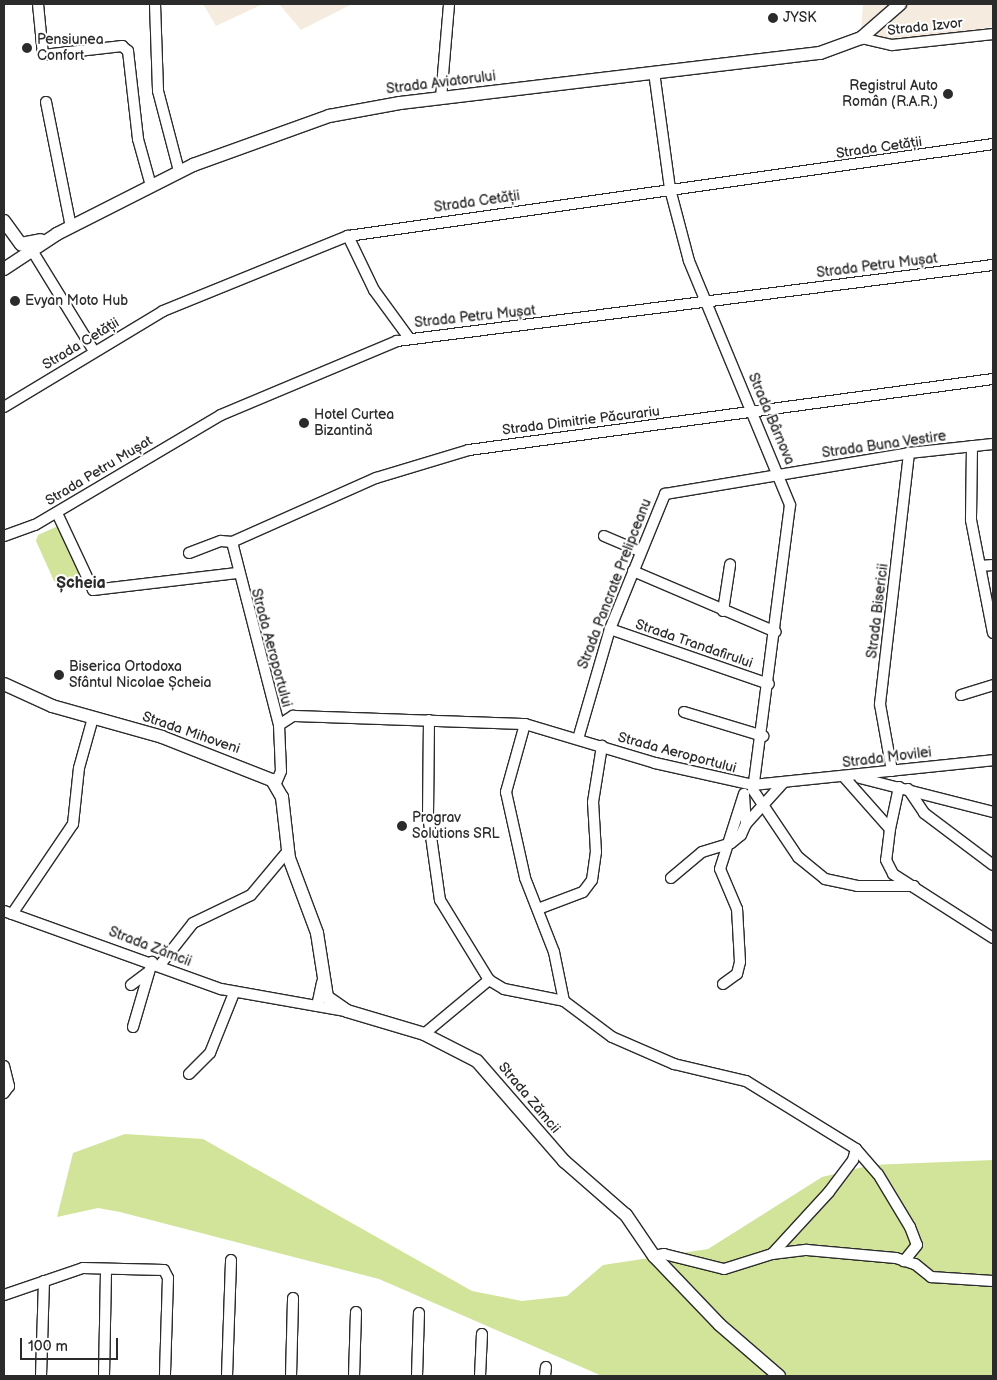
<!DOCTYPE html>
<html>
<head>
<meta charset="utf-8">
<style>
	body { margin:0 }
	#map { position:relative; width:997px; height:1380px; overflow:hidden; background:#fff; font-family:"Balsamiq Sans",sans-serif }
	div>[style] { position:absolute }
	[style*='--x'] { left:calc(var(--x)*1px); top:calc(var(--y)*1px); width:calc(var(--w)*1px); rotate:calc(var(--a)*1deg) }
	.built>* { inset:0; background:#f5ebde }
	.green>* { inset:0; background:#d1e499 }
	.roads { filter:drop-shadow(1px 0 #2b2b2b) drop-shadow(-1px 0 #2b2b2b) drop-shadow(0 1px #2b2b2b) drop-shadow(0 -1px #2b2b2b) }
	.minor>* { height:10px; margin:-5px; padding:0 5px; transform-origin:5px; border-radius:5px; background:#fff }
	.major>* { height:12px; margin:-6px; padding:0 6px; transform-origin:6px; border-radius:6px; background:#fff }
	.dots>* { width:14px; height:14px; translate:-50% -50%; box-sizing:border-box; border:2px solid #fff; border-radius:50% }
	span { translate:-50% -50%; white-space:nowrap; text-align:center; line-height:1.15; -webkit-text-stroke:4px #fff; paint-order:stroke }
	.poi-label { font-size:14px; color:#2b2b2b }
	.left { translate:0 -50%; text-align:left }
	.right { translate:-100% -50%; text-align:right }
	.street-label { font-size:14px; color:#2b2b2b }
	.quarter-label { font-size:16px; color:#2b2b2b; font-weight:700 }
	.frame { position:absolute; inset:0; border:5px solid #2b2b2b; pointer-events:none }
	.scale { position:absolute; left:20px; top:1338px; width:98px; height:22px; box-sizing:border-box; border:2px solid #2b2b2b; border-top:0; padding-left:6px; font-size:15px; line-height:18px; white-space:nowrap; color:#2b2b2b; -webkit-text-stroke:4px #fff; paint-order:stroke }
</style>
</head>
<body>
<div id="map">
	<div class="built">
		<div style="clip-path:polygon(203px 4px,263px 4px,216px 26px)"></div>
		<div style="clip-path:polygon(279px 4px,352px 4px,301px 30px)"></div>
		<div style="clip-path:polygon(863px 4px,993px 4px,993px 27px,888px 42px,861px 30px)"></div>
	</div>
	<div class="green">
		<div style="clip-path:polygon(58px 526px,80px 574px,61px 585px,54px 581px,36px 541px,38px 535px)"></div>
		<div style="clip-path:polygon(125px 1134px,203px 1139px,472px 1291px,522px 1301px,567px 1296px,603px 1265px,708px 1249px,822px 1177px,871px 1165px,993px 1160px,993px 1376px,602px 1376px,379px 1279px,120px 1212px,98px 1208px,57px 1217px,73px 1153px)"></div>
	</div>
	<div class="roads">
		<div class="minor">
			<div style="--x:38;--y:4;--w:51;--a:84.4"></div>
			<div style="--x:43;--y:55;--w:80;--a:-6.5"></div>
			<div style="--x:122;--y:46;--w:8;--a:40"></div>
			<div style="--x:128;--y:51;--w:89;--a:83.5"></div>
			<div style="--x:138;--y:139;--w:49;--a:74.5"></div>
			<div style="--x:155;--y:4;--w:87;--a:88"></div>
			<div style="--x:158;--y:91;--w:83;--a:75.3"></div>
			<div style="--x:861;--y:38;--w:32;--a:13"></div>
			<div style="--x:892;--y:45;--w:102;--a:-6.2"></div>
			<div style="--x:654;--y:72;--w:118;--a:82.2"></div>
			<div style="--x:670;--y:189;--w:74;--a:75.2"></div>
			<div style="--x:689;--y:261;--w:264;--a:67.5"></div>
			<div style="--x:790;--y:505;--w:287;--a:97.4"></div>
			<div style="--x:753;--y:790;--w:81;--a:56.1"></div>
			<div style="--x:798;--y:857;--w:35;--a:39"></div>
			<div style="--x:825;--y:879;--w:33;--a:12"></div>
			<div style="--x:857;--y:886;--w:57;--a:0"></div>
			<div style="--x:441;--y:98;--w:94;--a:-85.1"></div>
			<div style="--x:46;--y:102;--w:127;--a:78.7"></div>
			<div style="--x:348;--y:236;--w:60;--a:64.3"></div>
			<div style="--x:374;--y:290;--w:59;--a:53.9"></div>
			<div style="--x:33;--y:252;--w:116;--a:58.4"></div>
			<div style="--x:4;--y:407;--w:186;--a:-31.1"></div>
			<div style="--x:163;--y:311;--w:200;--a:-22.1"></div>
			<div style="--x:348;--y:236;--w:652;--a:-8.12"></div>
			<div style="--x:972;--y:446;--w:74;--a:90.8"></div>
			<div style="--x:971;--y:520;--w:115;--a:79"></div>
			<div style="--x:57;--y:513;--w:85;--a:64.9"></div>
			<div style="--x:93;--y:590;--w:145;--a:-6.7"></div>
			<div style="--x:4;--y:536;--w:33;--a:-20"></div>
			<div style="--x:35;--y:525;--w:216;--a:-30.6"></div>
			<div style="--x:221;--y:415;--w:191;--a:-22.8"></div>
			<div style="--x:397;--y:341;--w:601;--a:-7.27"></div>
			<div style="--x:604;--y:536;--w:39;--a:23"></div>
			<div style="--x:232;--y:542;--w:158;--a:-24"></div>
			<div style="--x:376;--y:478;--w:97;--a:-16.8"></div>
			<div style="--x:469;--y:450;--w:529;--a:-7.72"></div>
			<div style="--x:232;--y:542;--w:189;--a:75.6"></div>
			<div style="--x:189;--y:553;--w:34;--a:-21"></div>
			<div style="--x:221;--y:541;--w:11;--a:5"></div>
			<div style="--x:980;--y:566;--w:13;--a:-4"></div>
			<div style="--x:633;--y:571;--w:155;--a:23.1"></div>
			<div style="--x:723;--y:611;--w:47;--a:-81.3"></div>
			<div style="--x:610;--y:629;--w:168;--a:19.1"></div>
			<div style="--x:961;--y:695;--w:34;--a:-17"></div>
			<div style="--x:684;--y:712;--w:83;--a:16.9"></div>
			<div style="--x:429;--y:720;--w:95;--a:90.6"></div>
			<div style="--x:428;--y:815;--w:86;--a:82"></div>
			<div style="--x:440;--y:900;--w:94;--a:58.5"></div>
			<div style="--x:489;--y:980;--w:17;--a:31"></div>
			<div style="--x:504;--y:989;--w:61;--a:11.3"></div>
			<div style="--x:564;--y:1001;--w:60;--a:36.9"></div>
			<div style="--x:612;--y:1037;--w:68;--a:23.5"></div>
			<div style="--x:674;--y:1064;--w:74;--a:13.3"></div>
			<div style="--x:746;--y:1081;--w:129;--a:31.7"></div>
			<div style="--x:856;--y:1149;--w:11;--a:105"></div>
			<div style="--x:853;--y:1160;--w:40;--a:127"></div>
			<div style="--x:829;--y:1192;--w:84;--a:132.6"></div>
			<div style="--x:772;--y:1254;--w:50;--a:162.6"></div>
			<div style="--x:724;--y:1269;--w:62;--a:-166"></div>
			<div style="--x:664;--y:1254;--w:10;--a:169"></div>
			<div style="--x:525;--y:724;--w:71;--a:105.6"></div>
			<div style="--x:506;--y:792;--w:88;--a:77.5"></div>
			<div style="--x:525;--y:878;--w:79;--a:68.6"></div>
			<div style="--x:554;--y:952;--w:50;--a:78.5"></div>
			<div style="--x:279;--y:725;--w:17;--a:-33"></div>
			<div style="--x:293;--y:716;--w:232;--a:2"></div>
			<div style="--x:525;--y:724;--w:136;--a:16.7"></div>
			<div style="--x:655;--y:763;--w:100;--a:12.7"></div>
			<div style="--x:753;--y:785;--w:241;--a:-5.9"></div>
			<div style="--x:578;--y:739;--w:115;--a:-73.8"></div>
			<div style="--x:610;--y:629;--w:146;--a:-67.8"></div>
			<div style="--x:665;--y:494;--w:247;--a:-9.5"></div>
			<div style="--x:909;--y:453;--w:84;--a:-6.1"></div>
			<div style="--x:892;--y:771;--w:68;--a:-100.2"></div>
			<div style="--x:880;--y:704;--w:253;--a:-83.4"></div>
			<div style="--x:844;--y:777;--w:69;--a:48.5"></div>
			<div style="--x:890;--y:829;--w:31;--a:97"></div>
			<div style="--x:886;--y:860;--w:16;--a:63"></div>
			<div style="--x:893;--y:874;--w:119;--a:32.6"></div>
			<div style="--x:860;--y:778;--w:137;--a:14.3"></div>
			<div style="--x:276;--y:783;--w:13;--a:-67"></div>
			<div style="--x:281;--y:771;--w:46;--a:-92.5"></div>
			<div style="--x:908;--y:789;--w:29;--a:56"></div>
			<div style="--x:924;--y:813;--w:86;--a:37"></div>
			<div style="--x:746;--y:824;--w:55;--a:-47.9"></div>
			<div style="--x:890;--y:829;--w:43;--a:-77.9"></div>
			<div style="--x:671;--y:878;--w:40;--a:-40"></div>
			<div style="--x:702;--y:852;--w:30;--a:-17"></div>
			<div style="--x:731;--y:843;--w:13;--a:-39"></div>
			<div style="--x:741;--y:835;--w:12;--a:-66"></div>
			<div style="--x:746;--y:824;--w:28;--a:-94"></div>
			<div style="--x:538;--y:909;--w:48;--a:-20.7"></div>
			<div style="--x:583;--y:892;--w:15;--a:-53"></div>
			<div style="--x:592;--y:880;--w:28;--a:-82"></div>
			<div style="--x:596;--y:852;--w:50;--a:-93.4"></div>
			<div style="--x:593;--y:802;--w:57;--a:-80.9"></div>
			<div style="--x:4;--y:911;--w:231;--a:19.8"></div>
			<div style="--x:221;--y:989;--w:125;--a:10.1"></div>
			<div style="--x:12;--y:914;--w:109;--a:-55.9"></div>
			<div style="--x:73;--y:824;--w:56;--a:-83.9"></div>
			<div style="--x:79;--y:768;--w:52;--a:-74.4"></div>
			<div style="--x:160;--y:965;--w:53;--a:-51.8"></div>
			<div style="--x:193;--y:923;--w:64;--a:-25.8"></div>
			<div style="--x:251;--y:895;--w:56;--a:-50.1"></div>
			<div style="--x:723;--y:984;--w:17;--a:-36"></div>
			<div style="--x:737;--y:974;--w:12;--a:-76"></div>
			<div style="--x:740;--y:962;--w:53;--a:-93.2"></div>
			<div style="--x:737;--y:909;--w:43;--a:-113"></div>
			<div style="--x:720;--y:869;--w:79;--a:-72.3"></div>
			<div style="--x:131;--y:985;--w:20;--a:-37"></div>
			<div style="--x:317;--y:1006;--w:24;--a:-78"></div>
			<div style="--x:133;--y:1027;--w:68;--a:-73.7"></div>
			<div style="--x:424;--y:1034;--w:85;--a:-39.7"></div>
			<div style="--x:4;--y:1066;--w:21;--a:76"></div>
			<div style="--x:9;--y:1086;--w:9;--a:126"></div>
			<div style="--x:189;--y:1074;--w:30;--a:-45"></div>
			<div style="--x:210;--y:1053;--w:65;--a:-68.2"></div>
			<div style="--x:856;--y:1149;--w:33;--a:49"></div>
			<div style="--x:878;--y:1174;--w:62;--a:58.9"></div>
			<div style="--x:910;--y:1227;--w:19;--a:69"></div>
			<div style="--x:917;--y:1245;--w:21;--a:129"></div>
			<div style="--x:772;--y:1254;--w:35;--a:-7"></div>
			<div style="--x:807;--y:1250;--w:89;--a:5.1"></div>
			<div style="--x:896;--y:1258;--w:20;--a:18"></div>
			<div style="--x:915;--y:1264;--w:21;--a:39"></div>
			<div style="--x:931;--y:1277;--w:62;--a:3.7"></div>
			<div style="--x:4;--y:1295;--w:83;--a:-18.9"></div>
			<div style="--x:83;--y:1268;--w:81;--a:1.4"></div>
			<div style="--x:164;--y:1270;--w:9;--a:63"></div>
			<div style="--x:168;--y:1278;--w:98;--a:91.8"></div>
			<div style="--x:41;--y:1376;--w:95;--a:-88.2"></div>
			<div style="--x:104;--y:1376;--w:107;--a:-88.9"></div>
			<div style="--x:227;--y:1376;--w:116;--a:-88"></div>
			<div style="--x:291;--y:1376;--w:78;--a:-88.5"></div>
			<div style="--x:354;--y:1376;--w:64;--a:-88.2"></div>
			<div style="--x:417;--y:1376;--w:63;--a:-88.2"></div>
			<div style="--x:480;--y:1376;--w:42;--a:-87.3"></div>
			<div style="--x:545;--y:1376;--w:9;--a:-84"></div>
		</div>
		<div class="major">
			<div style="--x:4;--y:221;--w:29;--a:54"></div>
			<div style="--x:21;--y:244;--w:20;--a:-11"></div>
			<div style="--x:4;--y:269;--w:64;--a:-33.4"></div>
			<div style="--x:57;--y:234;--w:153;--a:-26.9"></div>
			<div style="--x:193;--y:165;--w:145;--a:-19.8"></div>
			<div style="--x:329;--y:116;--w:72;--a:-10.4"></div>
			<div style="--x:400;--y:103;--w:423;--a:-6.8"></div>
			<div style="--x:820;--y:53;--w:44;--a:-20.1"></div>
			<div style="--x:861;--y:38;--w:52;--a:-41.1"></div>
			<div style="--x:4;--y:684;--w:53;--a:24.6"></div>
			<div style="--x:52;--y:706;--w:114;--a:15.7"></div>
			<div style="--x:162;--y:737;--w:118;--a:21.4"></div>
			<div style="--x:272;--y:780;--w:20;--a:60"></div>
			<div style="--x:282;--y:797;--w:61;--a:83.5"></div>
			<div style="--x:289;--y:858;--w:80;--a:69.5"></div>
			<div style="--x:317;--y:933;--w:65;--a:81.1"></div>
			<div style="--x:327;--y:997;--w:24;--a:35"></div>
			<div style="--x:347;--y:1011;--w:80;--a:16.6"></div>
			<div style="--x:424;--y:1034;--w:59;--a:27"></div>
			<div style="--x:477;--y:1061;--w:133;--a:49"></div>
			<div style="--x:564;--y:1161;--w:82;--a:41.1"></div>
			<div style="--x:626;--y:1215;--w:50;--a:55.7"></div>
			<div style="--x:654;--y:1256;--w:95;--a:46.3"></div>
			<div style="--x:720;--y:1325;--w:78;--a:40.8"></div>
		</div>
	</div>
	<div class="dots">
		<div style="left:773px;top:18px;background:#2b2b2b"></div>
		<div style="left:27px;top:48px;background:#2b2b2b"></div>
		<div style="left:948px;top:94px;background:#2b2b2b"></div>
		<div style="left:15px;top:301px;background:#2b2b2b"></div>
		<div style="left:304px;top:423px;background:#2b2b2b"></div>
		<div style="left:59px;top:675px;background:#2b2b2b"></div>
		<div style="left:402px;top:826px;background:#2b2b2b"></div>
	</div>
	<div class="poi-label">
		<span class="left" style="left:783px;top:18px">JYSK</span>
		<span class="left" style="left:37px;top:48px">Pensiunea<br>Confort</span>
		<span class="right" style="left:938px;top:94px">Registrul Auto<br>Român (R.A.R.)</span>
		<span class="left" style="left:25px;top:301px">Evyan Moto Hub</span>
		<span class="left" style="left:314px;top:423px">Hotel Curtea<br>Bizantină</span>
		<span class="left" style="left:69px;top:675px">Biserica Ortodoxa<br>Sfântul Nicolae Șcheia</span>
		<span class="left" style="left:412px;top:826px">Prograv<br>Solutions SRL</span>
	</div>
	<div class="street-label">
		<span style="left:925px;top:27px;rotate:-6deg">Strada Izvor</span>
		<span style="left:441px;top:83px;rotate:-7deg">Strada Aviatorului</span>
		<span style="left:879px;top:148px;rotate:-8deg">Strada Cetății</span>
		<span style="left:477px;top:202px;rotate:-8deg">Strada Cetății</span>
		<span style="left:877px;top:266px;rotate:-7deg">Strada Petru Mușat</span>
		<span style="left:475px;top:317px;rotate:-6deg">Strada Petru Mușat</span>
		<span style="left:81px;top:344px;rotate:-31deg">Strada Cetății</span>
		<span style="left:771px;top:419px;rotate:67deg">Strada Bârnova</span>
		<span style="left:581px;top:421px;rotate:-7deg">Strada Dimitrie Păcurariu</span>
		<span style="left:884px;top:445px;rotate:-8deg">Strada Buna Vestire</span>
		<span style="left:99px;top:471px;rotate:-31deg">Strada Petru Mușat</span>
		<span style="left:615px;top:584px;rotate:-69deg">Strada Pancrate Prelipceanu</span>
		<span style="left:878px;top:611px;rotate:-83deg">Strada Bisericii</span>
		<span style="left:694px;top:644px;rotate:19deg">Strada Trandafirului</span>
		<span style="left:271px;top:648px;rotate:75deg">Strada Aeroportului</span>
		<span style="left:191px;top:733px;rotate:19deg">Strada Mihoveni</span>
		<span style="left:677px;top:753px;rotate:15deg">Strada Aeroportului</span>
		<span style="left:887px;top:758px;rotate:-7deg">Strada Movilei</span>
		<span style="left:150px;top:947px;rotate:21deg">Strada Zămcii</span>
		<span style="left:529px;top:1098px;rotate:50deg">Strada Zămcii</span>
	</div>
	<div class="quarter-label">
		<span style="left:81px;top:584px">Șcheia</span>
	</div>
	<div class="frame"></div>
	<div class="scale">100 m</div>
</div>
</body>
</html>
